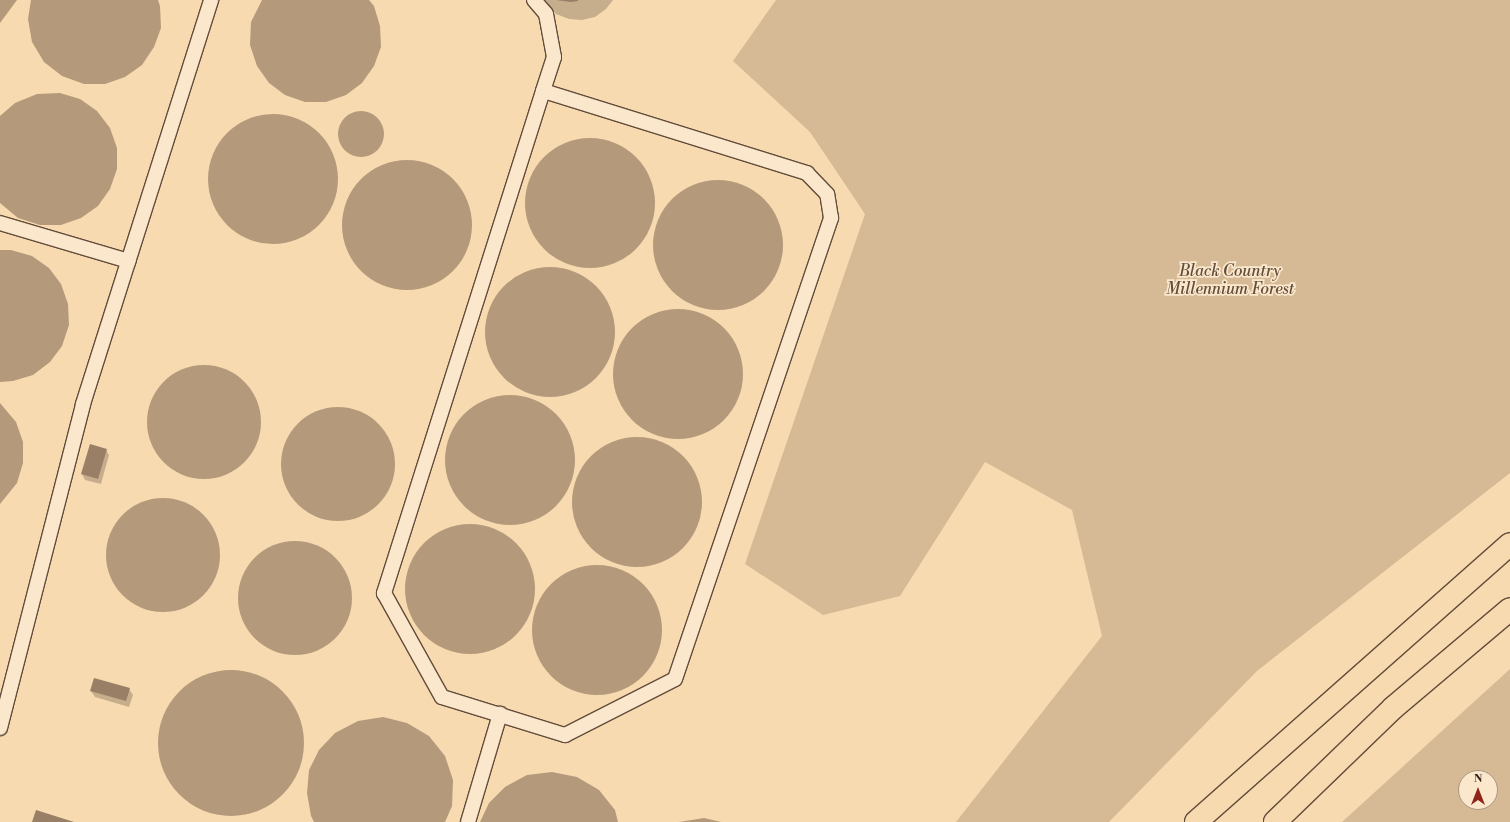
<!DOCTYPE html>
<html>
<head>
<meta charset="utf-8">
<style>
	body { margin:0 }
	#map { position:relative; width:1510px; height:822px; overflow:hidden; background:#f8dab0; font-family:"Libre Bodoni",serif }
	div>[style] { position:absolute }
	[style*='--x'] { left:calc(var(--x)*1px); top:calc(var(--y)*1px); width:calc(var(--w)*1px); rotate:calc(var(--a)*1deg) }
	.green>* { inset:0; background:#d6ba95 }
	.water>* { inset:0; background:#b49a7b }
	.round { border-radius:50% }
	.shadow>* { inset:0; background:#0003 }
	.building>* { inset:0; background:#987f65 }
	.roads { filter:drop-shadow(1px 0 #624c3a) drop-shadow(-1px 0 #624c3a) drop-shadow(0 1px #624c3a) drop-shadow(0 -1px #624c3a) }
	.lane>* { height:14px; margin:-7px; padding:0 7px; transform-origin:7px; border-radius:7px; background:#fae7cc }
	.highway>* { height:22px; margin:-11px; padding:0 11px; transform-origin:11px; border-radius:11px; background:#f8dab0 }
	span { translate:-50% -50%; white-space:nowrap; text-align:center; line-height:1.15; -webkit-text-stroke:3.5px #fae7cc; paint-order:stroke }
	.park-label { font-size:16px; color:#624c3a; font-style:italic }
	.north { position:absolute; left:1458px; top:770px; width:40px; height:40px; box-sizing:border-box; background:#fae7cc; border:1px solid #a99682; border-radius:50%; rotate:0deg; font-size:11px; font-weight:700; line-height:16px; text-align:center; color:#301d13 }
	.north::after { content:''; display:block; margin:auto; width:14px; height:18px; background:#8f2418; clip-path:polygon(50% 0,100% 100%,50% 72%,0 100%) }
</style>
</head>
<body>
<div id="map">
	<div class="green">
		<div style="clip-path:polygon(776px 0,1510px 0,1510px 473px,1257px 671px,1109px 822px,956px 822px,1102px 636px,1072px 510px,985px 462px,900px 596px,823px 615px,745px 564px,865px 214px,810px 132px,733px 61px)"></div>
		<div style="clip-path:polygon(evenodd,1510px 669px,1510px 822px,1342px 822px,1510px 669px,1466px 778px,1490px 778px,1490px 802px,1466px 802px,1466px 778px)"></div>
	</div>
	<div class="water">
		<div style="clip-path:polygon(0 0,17px 0,0 23px)"></div>
		<div style="clip-path:polygon(31px 0,158px 0,160px 6px,161px 28px,154px 47px,142px 65px,125px 77px,105px 84px,84px 84px,62px 76px,44px 62px,32px 42px,28px 19px)"></div>
		<div style="clip-path:polygon(262px 0,369px 0,374px 6px,380px 26px,381px 47px,374px 66px,362px 83px,346px 95px,326px 102px,305px 102px,285px 95px,269px 83px,257px 66px,250px 45px,251px 22px)"></div>
		<div style="clip-path:polygon(60px 93px,80px 99px,97px 111px,110px 128px,117px 148px,117px 169px,110px 189px,98px 206px,81px 218px,61px 225px,40px 225px,18px 218px,0 203px,0 116px,15px 103px,37px 94px)"></div>
		<div class="round" style="left:338px;top:111px;width:46px;height:46px"></div>
		<div class="round" style="left:208px;top:114px;width:130px;height:130px"></div>
		<div class="round" style="left:525px;top:138px;width:130px;height:130px"></div>
		<div class="round" style="left:342px;top:160px;width:130px;height:130px"></div>
		<div class="round" style="left:653px;top:180px;width:130px;height:130px"></div>
		<div style="clip-path:polygon(0 250px,11px 250px,32px 256px,49px 268px,61px 284px,68px 304px,69px 325px,62px 346px,50px 362px,33px 375px,13px 381px,0 382px)"></div>
		<div class="round" style="left:485px;top:267px;width:130px;height:130px"></div>
		<div class="round" style="left:613px;top:309px;width:130px;height:130px"></div>
		<div class="round" style="left:147px;top:365px;width:114px;height:114px"></div>
		<div class="round" style="left:445px;top:395px;width:130px;height:130px"></div>
		<div style="clip-path:polygon(0 403px,16px 422px,23px 442px,23px 463px,17px 483px,0 504px)"></div>
		<div class="round" style="left:281px;top:407px;width:114px;height:114px"></div>
		<div class="round" style="left:572px;top:437px;width:130px;height:130px"></div>
		<div class="round" style="left:106px;top:498px;width:114px;height:114px"></div>
		<div class="round" style="left:405px;top:524px;width:130px;height:130px"></div>
		<div class="round" style="left:238px;top:541px;width:114px;height:114px"></div>
		<div class="round" style="left:532px;top:565px;width:130px;height:130px"></div>
		<div class="round" style="left:158px;top:670px;width:146px;height:146px"></div>
		<div style="clip-path:polygon(383px 717px,407px 723px,429px 736px,445px 756px,453px 780px,452px 806px,445px 822px,314px 822px,311px 816px,307px 793px,309px 770px,319px 750px,335px 733px,358px 721px)"></div>
		<div style="clip-path:polygon(552px 772px,577px 777px,599px 790px,615px 810px,618px 822px,480px 822px,489px 803px,505px 787px,527px 775px)"></div>
		<div style="clip-path:polygon(704px 818px,721px 822px,678px 822px,679px 822px)"></div>
	</div>
	<div class="shadow">
		<div style="clip-path:polygon(544px 0,613px 0,606px 9px,595px 17px,582px 20px,569px 19px,556px 14px)"></div>
		<div style="clip-path:polygon(106px 450px,109px 455px,101px 484px,85px 480px,82px 474px)"></div>
		<div style="clip-path:polygon(129px 689px,133px 695px,129px 707px,95px 697px,91px 691px)"></div>
	</div>
	<div class="building">
		<div style="clip-path:polygon(556px 0,578px 0,578px 1px,571px 2px)"></div>
		<div style="clip-path:polygon(90px 444px,107px 449px,98px 479px,81px 474px)"></div>
		<div style="clip-path:polygon(94px 678px,130px 688px,126px 701px,90px 691px)"></div>
		<div style="clip-path:polygon(36px 810px,74px 822px,32px 822px)"></div>
	</div>
	<div class="roads">
		<div class="lane">
			<div style="--x:534;--y:0;--w:18;--a:49"></div>
			<div style="--x:546;--y:14;--w:44;--a:79.5"></div>
			<div style="--x:554;--y:57;--w:36;--a:108"></div>
			<div style="--x:543;--y:91;--w:527;--a:107.57"></div>
			<div style="--x:384;--y:593;--w:119;--a:60.9"></div>
			<div style="--x:442;--y:697;--w:129;--a:17.2"></div>
			<div style="--x:565;--y:735;--w:123;--a:-27"></div>
			<div style="--x:675;--y:679;--w:487;--a:-71.3"></div>
			<div style="--x:831;--y:218;--w:24;--a:-99"></div>
			<div style="--x:827;--y:194;--w:29;--a:-134"></div>
			<div style="--x:807;--y:173;--w:276;--a:-162.7"></div>
			<div style="--x:0;--y:223;--w:134;--a:16.5"></div>
			<div style="--x:0;--y:728;--w:334;--a:-75.6"></div>
			<div style="--x:83;--y:404;--w:424;--a:-72.4"></div>
			<div style="--x:468;--y:822;--w:113;--a:-73.5"></div>
		</div>
		<div class="highway">
			<div style="--x:1196;--y:822;--w:419;--a:-41.5"></div>
			<div style="--x:1275;--y:822;--w:164;--a:-44"></div>
			<div style="--x:1393;--y:708;--w:153;--a:-40.2"></div>
		</div>
	</div>
	<div class="park-label">
		<span style="left:1230px;top:280px">Black Country<br>Millennium Forest</span>
	</div>
	<div class="north">N</div>
</div>
</body>
</html>
